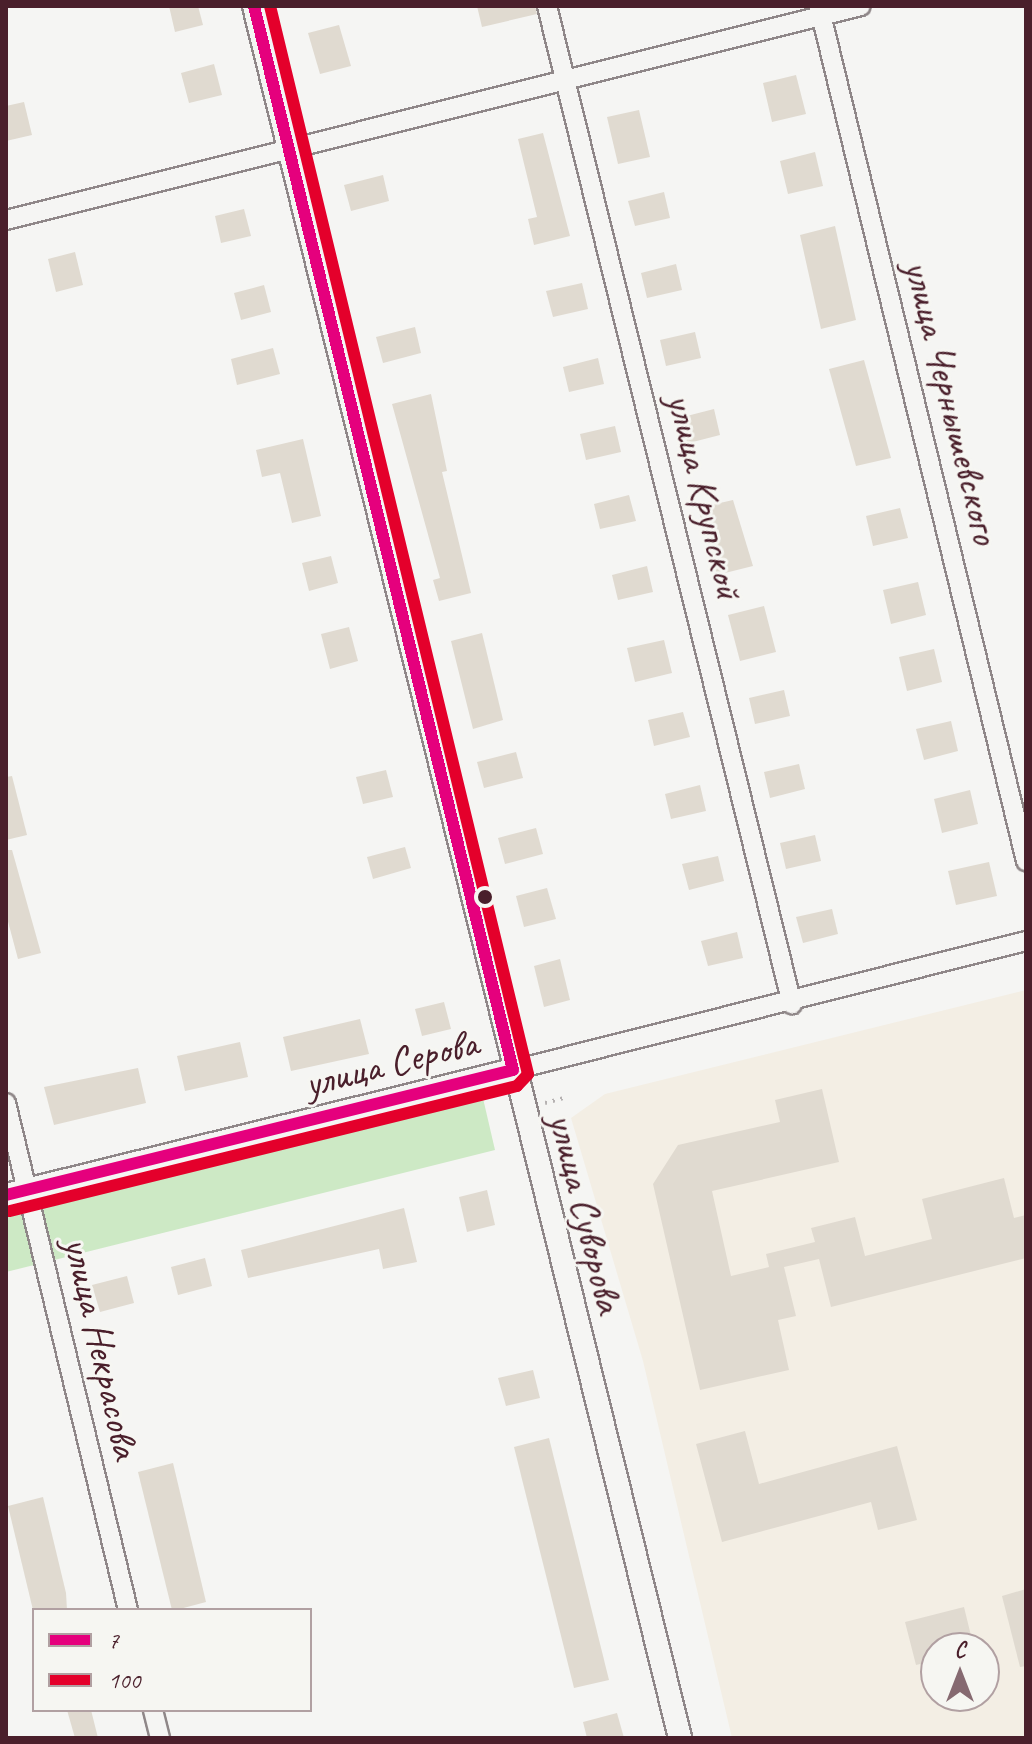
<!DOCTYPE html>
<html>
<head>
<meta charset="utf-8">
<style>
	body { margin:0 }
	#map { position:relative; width:1032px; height:1744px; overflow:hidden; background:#f5f5f3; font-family:Caveat,sans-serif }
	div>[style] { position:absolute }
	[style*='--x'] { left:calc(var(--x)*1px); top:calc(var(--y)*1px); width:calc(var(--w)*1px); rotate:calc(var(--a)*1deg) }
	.built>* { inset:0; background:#f3eee4 }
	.green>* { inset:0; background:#cde9c5 }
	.building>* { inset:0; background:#e0dad0 }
	.path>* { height:4px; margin-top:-2px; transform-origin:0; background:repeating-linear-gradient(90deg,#b6b2b2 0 2px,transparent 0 8px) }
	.roads { filter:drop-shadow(2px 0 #8f8788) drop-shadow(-2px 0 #8f8788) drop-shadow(0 2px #8f8788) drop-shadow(0 -2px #8f8788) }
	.minor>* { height:18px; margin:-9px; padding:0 9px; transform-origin:9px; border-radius:9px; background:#f5f5f3 }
	.tertiary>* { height:22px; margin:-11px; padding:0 11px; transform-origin:11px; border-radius:11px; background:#f5f5f3 }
	.bus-1>* { height:12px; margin:-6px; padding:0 6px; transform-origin:6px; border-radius:6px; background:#e5007d }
	.bus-2>* { height:12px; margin:-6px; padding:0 6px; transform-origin:6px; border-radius:6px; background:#e4002b }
	.dots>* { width:22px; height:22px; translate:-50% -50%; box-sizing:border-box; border:4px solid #f6f6f2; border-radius:50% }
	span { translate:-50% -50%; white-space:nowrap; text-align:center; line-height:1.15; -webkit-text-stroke:6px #f6f6f2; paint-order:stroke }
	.street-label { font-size:40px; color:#4a1f2b }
	.frame { position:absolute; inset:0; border:8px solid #4a1f2b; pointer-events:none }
	.legend { position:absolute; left:32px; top:1608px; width:280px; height:104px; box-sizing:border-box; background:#f6f6f2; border:2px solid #b1a0a2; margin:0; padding:10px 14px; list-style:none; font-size:24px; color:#4a1f2b }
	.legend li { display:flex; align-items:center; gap:16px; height:40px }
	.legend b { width:40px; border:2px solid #b1a0a2 }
	.north { position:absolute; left:920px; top:1632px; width:80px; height:80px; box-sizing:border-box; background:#f6f6f2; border:2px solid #b1a0a2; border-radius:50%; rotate:0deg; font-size:22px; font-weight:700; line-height:32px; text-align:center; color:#4a1f2b }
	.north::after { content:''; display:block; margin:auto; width:28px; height:36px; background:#866a71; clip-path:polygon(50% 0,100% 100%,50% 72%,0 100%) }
</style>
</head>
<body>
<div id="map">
	<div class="built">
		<div style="clip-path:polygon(evenodd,1026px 990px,1026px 1738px,732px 1738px,643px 1361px,571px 1118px,605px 1094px,1026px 990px,936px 1648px,984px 1648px,984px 1696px,936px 1696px,936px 1648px)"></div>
	</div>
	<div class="green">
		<div style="clip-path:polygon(482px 1094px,495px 1150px,6px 1272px,6px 1211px)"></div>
	</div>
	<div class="building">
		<div style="clip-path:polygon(169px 6px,198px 6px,203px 25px,175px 32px)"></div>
		<div style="clip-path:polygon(477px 6px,535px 6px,537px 14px,482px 27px)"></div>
		<div style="clip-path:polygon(339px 25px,351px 66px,320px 74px,308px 33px)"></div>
		<div style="clip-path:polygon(214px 64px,222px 95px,189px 103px,181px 73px)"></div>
		<div style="clip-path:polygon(796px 75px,806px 114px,772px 122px,763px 83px)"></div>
		<div style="clip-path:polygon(24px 102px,32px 135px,6px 141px,6px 106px)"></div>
		<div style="clip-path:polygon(639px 110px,650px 157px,618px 164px,607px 117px)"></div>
		<div style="clip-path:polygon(543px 133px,570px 236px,534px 245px,528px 219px,537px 217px,518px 139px)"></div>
		<div style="clip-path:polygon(815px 152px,823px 186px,788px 194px,780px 161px)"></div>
		<div style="clip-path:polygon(383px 175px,389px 201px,351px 211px,344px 185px)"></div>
		<div style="clip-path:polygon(664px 192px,670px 218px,635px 226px,628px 201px)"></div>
		<div style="clip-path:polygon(244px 209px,251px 236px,221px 243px,215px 216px)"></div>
		<div style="clip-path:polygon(835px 226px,856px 320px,821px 329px,800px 235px)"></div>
		<div style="clip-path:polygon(75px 252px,83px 285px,56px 292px,48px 259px)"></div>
		<div style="clip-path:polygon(676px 264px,682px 290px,647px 298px,641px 273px)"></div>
		<div style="clip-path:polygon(582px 283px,588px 309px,553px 317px,546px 291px)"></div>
		<div style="clip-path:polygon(264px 285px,271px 312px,241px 320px,234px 293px)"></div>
		<div style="clip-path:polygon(415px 327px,421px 353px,383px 363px,376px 337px)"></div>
		<div style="clip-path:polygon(695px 332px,701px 358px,666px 366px,660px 340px)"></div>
		<div style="clip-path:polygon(273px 348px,280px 374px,237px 385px,231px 359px)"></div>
		<div style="clip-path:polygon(598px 358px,604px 384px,569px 392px,563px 367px)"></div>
		<div style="clip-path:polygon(864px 360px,891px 458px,856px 466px,829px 369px)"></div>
		<div style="clip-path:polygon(431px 394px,447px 471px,442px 472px,471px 593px,439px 601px,433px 580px,440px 578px,392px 404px)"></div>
		<div style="clip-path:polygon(714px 409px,720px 435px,685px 444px,679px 418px)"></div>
		<div style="clip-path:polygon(615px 426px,621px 452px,586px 460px,580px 434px)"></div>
		<div style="clip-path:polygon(303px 439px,321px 516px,292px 523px,280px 473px,262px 477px,256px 450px)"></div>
		<div style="clip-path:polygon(629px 495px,636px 521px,600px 529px,594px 504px)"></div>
		<div style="clip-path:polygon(733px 500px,753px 566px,717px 575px,698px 508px)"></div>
		<div style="clip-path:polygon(900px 508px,908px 538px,873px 546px,866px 516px)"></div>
		<div style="clip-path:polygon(331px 556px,338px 583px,309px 591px,302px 563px)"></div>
		<div style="clip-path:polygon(647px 566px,653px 592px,618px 600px,612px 575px)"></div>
		<div style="clip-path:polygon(918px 582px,926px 615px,891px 624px,883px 590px)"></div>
		<div style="clip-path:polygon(764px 606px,776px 652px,740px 661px,728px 615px)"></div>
		<div style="clip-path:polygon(349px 627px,358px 661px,330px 669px,321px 634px)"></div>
		<div style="clip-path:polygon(482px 633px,503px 720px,473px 729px,451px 641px)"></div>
		<div style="clip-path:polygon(664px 640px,672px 673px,635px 682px,627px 648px)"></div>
		<div style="clip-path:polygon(934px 649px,942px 682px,907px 691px,899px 657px)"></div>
		<div style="clip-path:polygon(784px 690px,790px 716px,755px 724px,749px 698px)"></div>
		<div style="clip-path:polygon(683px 712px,690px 737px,654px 746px,648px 720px)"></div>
		<div style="clip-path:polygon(951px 721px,958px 751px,924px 760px,916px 729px)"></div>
		<div style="clip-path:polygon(516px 752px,523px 778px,484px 788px,477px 762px)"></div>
		<div style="clip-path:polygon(799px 764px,805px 789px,770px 798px,764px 772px)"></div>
		<div style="clip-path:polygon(386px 770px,393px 797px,363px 804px,356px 777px)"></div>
		<div style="clip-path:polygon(12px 776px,27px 835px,6px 840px,6px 777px)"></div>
		<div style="clip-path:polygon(700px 785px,706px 811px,671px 819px,665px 794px)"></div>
		<div style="clip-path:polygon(970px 790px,978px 824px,942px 833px,934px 799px)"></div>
		<div style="clip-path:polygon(536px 828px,543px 854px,505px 864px,498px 838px)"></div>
		<div style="clip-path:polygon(815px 835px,821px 861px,786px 869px,780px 843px)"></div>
		<div style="clip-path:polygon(405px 847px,411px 868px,373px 879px,367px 857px)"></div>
		<div style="clip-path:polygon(6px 850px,12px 850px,41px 953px,18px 959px,6px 914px)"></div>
		<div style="clip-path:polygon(718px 856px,724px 881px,689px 890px,682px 864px)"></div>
		<div style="clip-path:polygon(989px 862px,997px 896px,956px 905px,948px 871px)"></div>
		<div style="clip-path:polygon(547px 888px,556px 919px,524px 927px,516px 896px)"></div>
		<div style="clip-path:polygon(832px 909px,838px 934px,803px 943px,796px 917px)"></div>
		<div style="clip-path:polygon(737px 932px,743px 958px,708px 966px,701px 941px)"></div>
		<div style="clip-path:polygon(560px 959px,570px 1000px,544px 1007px,534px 966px)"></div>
		<div style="clip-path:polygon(444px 1002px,451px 1029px,422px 1036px,415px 1009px)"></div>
		<div style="clip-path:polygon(360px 1019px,369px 1054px,291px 1071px,283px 1037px)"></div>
		<div style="clip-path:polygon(240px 1042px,248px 1077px,185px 1091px,177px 1056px)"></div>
		<div style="clip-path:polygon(138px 1068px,146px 1103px,54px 1125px,44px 1087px)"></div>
		<div style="clip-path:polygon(822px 1089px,839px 1162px,712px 1191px,731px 1276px,769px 1267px,766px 1254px,815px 1242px,811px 1228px,855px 1217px,865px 1256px,932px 1239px,922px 1199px,1004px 1178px,1014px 1218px,1026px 1215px,1026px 1258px,831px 1307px,819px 1259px,784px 1267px,796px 1316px,778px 1320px,789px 1370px,700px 1390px,653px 1184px,678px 1145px,780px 1122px,775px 1100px)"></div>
		<div style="clip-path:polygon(487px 1190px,495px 1225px,467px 1232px,459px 1197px)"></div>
		<div style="clip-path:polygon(404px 1208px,417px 1262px,383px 1269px,379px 1249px,248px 1278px,241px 1250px)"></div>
		<div style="clip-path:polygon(205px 1258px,212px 1286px,178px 1295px,171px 1267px)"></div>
		<div style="clip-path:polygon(127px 1276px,134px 1303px,100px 1312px,92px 1285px)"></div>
		<div style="clip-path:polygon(533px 1370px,540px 1398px,506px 1406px,498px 1378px)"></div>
		<div style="clip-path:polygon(745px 1431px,759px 1484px,897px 1446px,917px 1520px,878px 1530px,871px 1502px,722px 1542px,696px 1444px)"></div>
		<div style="clip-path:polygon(549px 1438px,609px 1680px,574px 1688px,514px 1447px)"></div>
		<div style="clip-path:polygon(173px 1463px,206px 1602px,176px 1610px,172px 1610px,138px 1472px)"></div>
		<div style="clip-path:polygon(43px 1497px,66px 1593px,67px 1610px,33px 1610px,8px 1506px)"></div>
		<div style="clip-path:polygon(1026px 1589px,1026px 1666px,1020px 1667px,1002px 1596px)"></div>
		<div style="clip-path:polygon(964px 1607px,974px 1648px,936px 1648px,936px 1660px,916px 1665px,905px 1622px)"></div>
		<div style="clip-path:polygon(67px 1710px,91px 1710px,98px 1738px,75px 1738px)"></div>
		<div style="clip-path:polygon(617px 1713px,624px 1738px,587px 1738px,583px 1722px)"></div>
	</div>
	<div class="path">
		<div style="--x:545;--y:1103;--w:20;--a:-15"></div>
	</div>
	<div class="roads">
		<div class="minor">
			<div style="--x:547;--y:6;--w:1028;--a:76.21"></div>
			<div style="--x:819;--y:6;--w:880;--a:76.39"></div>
			<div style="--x:6;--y:220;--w:881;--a:-14.05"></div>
			<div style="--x:513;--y:1070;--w:529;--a:-14.12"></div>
			<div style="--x:6;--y:1103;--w:521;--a:76.47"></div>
			<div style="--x:153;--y:1710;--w:29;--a:76"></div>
		</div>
		<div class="tertiary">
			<div style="--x:254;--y:6;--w:1784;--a:76.18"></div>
			<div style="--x:6;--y:1195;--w:522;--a:-13.85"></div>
		</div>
	</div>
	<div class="bus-1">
		<div style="--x:254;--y:6;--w:1095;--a:76.32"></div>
		<div style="--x:6;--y:1195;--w:522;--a:-13.85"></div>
	</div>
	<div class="bus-2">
		<div style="--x:10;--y:1211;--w:522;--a:-13.85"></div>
		<div style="--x:517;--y:1086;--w:16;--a:-47"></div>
		<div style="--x:528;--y:1074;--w:1099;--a:-103.58"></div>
	</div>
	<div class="dots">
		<div style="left:485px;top:897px;background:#4a1f2b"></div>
	</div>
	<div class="street-label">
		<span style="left:952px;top:402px;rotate:76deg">улица Чернышевского</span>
		<span style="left:705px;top:496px;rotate:76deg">улица Крупской</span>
		<span style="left:391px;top:1063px;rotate:-14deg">улица Серова</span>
		<span style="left:586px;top:1213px;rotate:76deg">улица Суворова</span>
		<span style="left:102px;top:1348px;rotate:77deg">улица Некрасова</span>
	</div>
	<div class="frame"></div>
	<ul class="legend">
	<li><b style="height:10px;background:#e5007d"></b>7</li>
	<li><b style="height:10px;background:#e4002b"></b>100</li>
	</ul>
	<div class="north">С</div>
</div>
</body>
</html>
